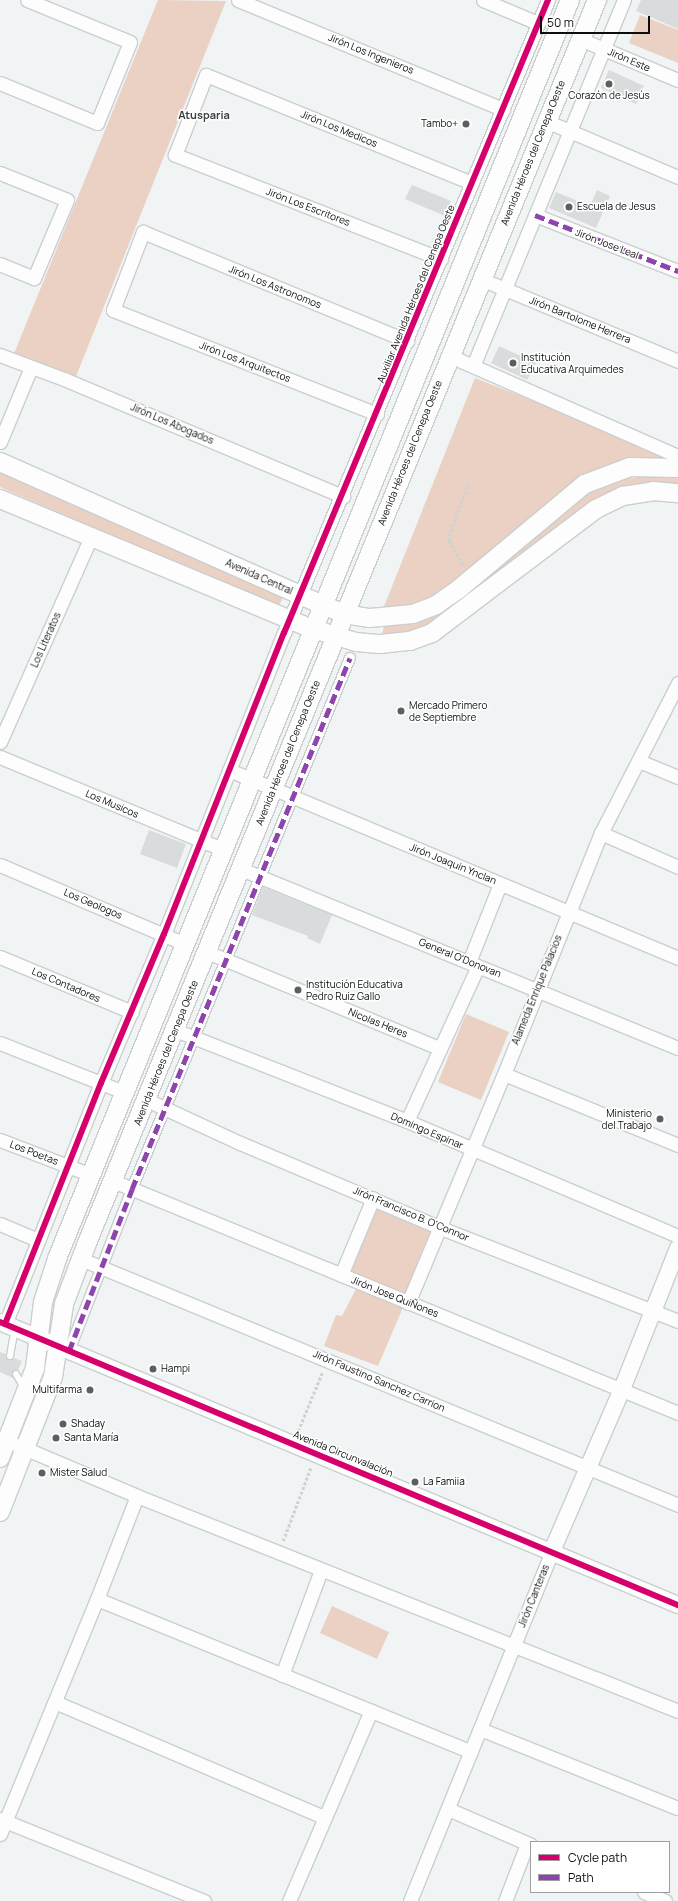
<!DOCTYPE html>
<html>
<head>
<meta charset="utf-8">
<style>
	body { margin:0 }
	#map { position:relative; width:678px; height:1901px; overflow:hidden; background:#f0f4f5; font-family:Manrope,sans-serif }
	div>[style] { position:absolute }
	[style*='--x'] { left:calc(var(--x)*1px); top:calc(var(--y)*1px); width:calc(var(--w)*1px); rotate:calc(var(--a)*1deg) }
	.green>* { inset:0; background:#ead1c4 }
	.building>* { inset:0; background:#d9dcdc }
	.path>* { height:2.5px; margin-top:-1.25px; transform-origin:0; background:repeating-linear-gradient(90deg,#d0d1d1 0 3px,transparent 0 5px) }
	.roads { filter:drop-shadow(1px 0 #cbcecf) drop-shadow(-1px 0 #cbcecf) drop-shadow(0 1px #cbcecf) drop-shadow(0 -1px #cbcecf) }
	.service>* { height:6px; margin:-3px; padding:0 3px; transform-origin:3px; border-radius:3px; background:#fdfdfe }
	.pedestrian>* { height:10px; margin:-5px; padding:0 5px; transform-origin:5px; border-radius:5px; background:#fdfdfe }
	.minor>* { height:13px; margin:-6.5px; padding:0 6.5px; transform-origin:6.5px; border-radius:6.5px; background:#fdfdfe }
	.tertiary>* { height:16px; margin:-8px; padding:0 8px; transform-origin:8px; border-radius:8px; background:#fdfdfe }
	.secondary>* { height:18px; margin:-9px; padding:0 9px; transform-origin:9px; border-radius:9px; background:#fdfdfe }
	.quiet>* { height:5px; margin-top:-2.5px; transform-origin:0; background:repeating-linear-gradient(90deg,#8e44ad 0 10px,transparent 0 15px) }
	.cycleway>* { height:6px; margin:-3px; padding:0 3px; transform-origin:3px; border-radius:3px; background:#d6006c }
	.dots>* { width:11px; height:11px; translate:-50% -50%; box-sizing:border-box; border:2px solid #fff; border-radius:50% }
	span { translate:-50% -50%; white-space:nowrap; text-align:center; line-height:1.15; -webkit-text-stroke:3px #fff; paint-order:stroke }
	.street-label { font-size:10px; color:#0c0e0e }
	.poi-label { font-size:10px; color:#0c0e0e }
	.right { translate:-100% -50%; text-align:right }
	.left { translate:0 -50%; text-align:left }
	.neighbourhood-label { font-size:11px; color:#393e3f; font-weight:700 }
	.legend { position:absolute; left:530px; top:1841px; width:140px; height:52px; box-sizing:border-box; background:#fff; border:1px solid #9e9f9f; margin:0; padding:5px 7px; list-style:none; font-size:12px; color:#0c0e0e }
	.legend li { display:flex; align-items:center; gap:8px; height:20px }
	.legend b { width:20px; border:1px solid #9e9f9f }
	.scale { position:absolute; left:540px; top:16px; width:110px; height:18px; box-sizing:border-box; border:2px solid #0c0e0e; border-top:0; padding-left:5px; font-size:12px; line-height:14px; white-space:nowrap; color:#0c0e0e; -webkit-text-stroke:3px #fff; paint-order:stroke }
</style>
</head>
<body>
<div id="map">
	<div class="green">
		<div style="clip-path:polygon(158px 0,226px 1px,75px 379px,13px 356px)"></div>
		<div style="clip-path:polygon(640px 15px,678px 30px,678px 63px,629px 43px)"></div>
		<div style="clip-path:polygon(475px 378px,678px 458px,623px 466px,453px 585px,427px 601px,400px 609px,383px 609px)"></div>
		<div style="clip-path:polygon(0 472px,284px 595px,278px 608px,0 487px)"></div>
		<div style="clip-path:polygon(658px 474px,678px 474px,678px 485px,639px 484px,623px 489px,417px 633px,382px 636px,384px 625px,401px 625px,419px 620px,590px 490px,625px 479px)"></div>
		<div style="clip-path:polygon(466px 1014px,509px 1032px,481px 1100px,438px 1082px)"></div>
		<div style="clip-path:polygon(378px 1202px,437px 1227px,406px 1298px,349px 1274px)"></div>
		<div style="clip-path:polygon(357px 1287px,404px 1305px,378px 1366px,324px 1346px,336px 1315px,342px 1316px)"></div>
		<div style="clip-path:polygon(332px 1606px,389px 1632px,377px 1659px,320px 1633px)"></div>
	</div>
	<div class="building">
		<div style="clip-path:polygon(641px 0,678px 0,678px 29px,636px 11px)"></div>
		<div style="clip-path:polygon(609px 70px,644px 86px,636px 104px,601px 88px)"></div>
		<div style="clip-path:polygon(412px 185px,451px 201px,445px 216px,405px 199px)"></div>
		<div style="clip-path:polygon(597px 190px,610px 196px,596px 228px,549px 208px,556px 192px,590px 206px)"></div>
		<div style="clip-path:polygon(499px 346px,536px 363px,527px 380px,491px 363px)"></div>
		<div style="clip-path:polygon(149px 830px,186px 844px,177px 868px,140px 854px)"></div>
		<div style="clip-path:polygon(263px 887px,332px 915px,320px 944px,307px 938px,308px 936px,252px 915px)"></div>
		<div style="clip-path:polygon(0 1352px,6px 1354px,9px 1360px,14px 1358px,22px 1361px,18px 1370px,12px 1372px,13px 1378px,0 1372px)"></div>
	</div>
	<div class="path">
		<div style="--x:463;--y:565;--w:28;--a:-120"></div>
		<div style="--x:449;--y:541;--w:5;--a:-90"></div>
		<div style="--x:449;--y:536;--w:56;--a:-70.3"></div>
		<div style="--x:298;--y:1431;--w:63;--a:-67.5"></div>
		<div style="--x:283;--y:1541;--w:79;--a:-69.3"></div>
	</div>
	<div class="roads">
		<div class="service">
			<div style="--x:10;--y:1356;--w:27;--a:-80"></div>
			<div style="--x:16;--y:1374;--w:16;--a:60"></div>
		</div>
		<div class="pedestrian">
			<div style="--x:69;--y:1351;--w:174;--a:-68.7"></div>
			<div style="--x:132;--y:1189;--w:574;--a:-67.68"></div>
		</div>
		<div class="minor">
			<div style="--x:238;--y:0;--w:287;--a:22.4"></div>
			<div style="--x:483;--y:0;--w:60;--a:22.7"></div>
			<div style="--x:580;--y:39;--w:106;--a:22.7"></div>
			<div style="--x:0;--y:83;--w:105;--a:22.4"></div>
			<div style="--x:97;--y:123;--w:87;--a:-67.8"></div>
			<div style="--x:130;--y:42;--w:111;--a:-157.8"></div>
			<div style="--x:546;--y:121;--w:143;--a:23"></div>
			<div style="--x:0;--y:173;--w:72;--a:21.9"></div>
			<div style="--x:67;--y:200;--w:85;--a:112.9"></div>
			<div style="--x:34;--y:278;--w:37;--a:-158"></div>
			<div style="--x:535;--y:215;--w:154;--a:21.4"></div>
			<div style="--x:441;--y:259;--w:286;--a:-158.6"></div>
			<div style="--x:175;--y:155;--w:86;--a:-68.8"></div>
			<div style="--x:206;--y:75;--w:287;--a:22.1"></div>
			<div style="--x:481;--y:279;--w:213;--a:22.6"></div>
			<div style="--x:0;--y:355;--w:68;--a:20.6"></div>
			<div style="--x:64;--y:379;--w:303;--a:22.8"></div>
			<div style="--x:450;--y:356;--w:249;--a:23.7"></div>
			<div style="--x:473;--y:366;--w:396;--a:-67.6"></div>
			<div style="--x:377;--y:414;--w:284;--a:-158.5"></div>
			<div style="--x:113;--y:310;--w:84;--a:-69"></div>
			<div style="--x:143;--y:232;--w:286;--a:22.4"></div>
			<div style="--x:0;--y:442;--w:81;--a:-67.5"></div>
			<div style="--x:0;--y:742;--w:224;--a:-66.1"></div>
			<div style="--x:0;--y:757;--w:243;--a:22.5"></div>
			<div style="--x:639;--y:761;--w:42;--a:22.3"></div>
			<div style="--x:229;--y:770;--w:487;--a:22.7"></div>
			<div style="--x:601;--y:833;--w:84;--a:23.8"></div>
			<div style="--x:0;--y:865;--w:201;--a:23.1"></div>
			<div style="--x:241;--y:869;--w:472;--a:22.3"></div>
			<div style="--x:207;--y:952;--w:251;--a:22.5"></div>
			<div style="--x:0;--y:957;--w:143;--a:22.6"></div>
			<div style="--x:469;--y:962;--w:84;--a:-68.3"></div>
			<div style="--x:175;--y:1030;--w:249;--a:21.4"></div>
			<div style="--x:407;--y:1121;--w:294;--a:23"></div>
			<div style="--x:0;--y:1043;--w:133;--a:21.6"></div>
			<div style="--x:504;--y:1074;--w:188;--a:22.2"></div>
			<div style="--x:147;--y:1100;--w:102;--a:24.8"></div>
			<div style="--x:240;--y:1143;--w:224;--a:22.9"></div>
			<div style="--x:446;--y:1230;--w:249;--a:21.4"></div>
			<div style="--x:407;--y:1121;--w:170;--a:-65.4"></div>
			<div style="--x:0;--y:1140;--w:97;--a:21"></div>
			<div style="--x:113;--y:1181;--w:611;--a:22.32"></div>
			<div style="--x:0;--y:1224;--w:41;--a:22.8"></div>
			<div style="--x:81;--y:1259;--w:646;--a:22.39"></div>
			<div style="--x:341;--y:1275;--w:83;--a:-67.4"></div>
			<div style="--x:408;--y:1303;--w:248;--a:-67.3"></div>
			<div style="--x:504;--y:1074;--w:260;--a:-68.1"></div>
			<div style="--x:601;--y:833;--w:169;--a:-62.8"></div>
			<div style="--x:5;--y:1324;--w:259;--a:-68.3"></div>
			<div style="--x:101;--y:1083;--w:162;--a:-67.1"></div>
			<div style="--x:164;--y:934;--w:324;--a:-68.3"></div>
			<div style="--x:284;--y:633;--w:686;--a:-67.36"></div>
			<div style="--x:17;--y:1445;--w:130;--a:23"></div>
			<div style="--x:137;--y:1496;--w:582;--a:21.67"></div>
			<div style="--x:97;--y:1599;--w:404;--a:22.2"></div>
			<div style="--x:282;--y:1675;--w:112;--a:-69.6"></div>
			<div style="--x:55;--y:1702;--w:292;--a:23.2"></div>
			<div style="--x:480;--y:1729;--w:213;--a:21.8"></div>
			<div style="--x:448;--y:1809;--w:90;--a:23.4"></div>
			<div style="--x:0;--y:1819;--w:220;--a:21.9"></div>
			<div style="--x:0;--y:1834;--w:254;--a:-67.6"></div>
			<div style="--x:97;--y:1599;--w:110;--a:-68.8"></div>
			<div style="--x:644;--y:1892;--w:23;--a:23"></div>
			<div style="--x:289;--y:1901;--w:207;--a:-66.7"></div>
			<div style="--x:410;--y:1901;--w:378;--a:-67.9"></div>
			<div style="--x:505;--y:1901;--w:61;--a:-68.9"></div>
		</div>
		<div class="tertiary">
			<div style="--x:0;--y:1322;--w:735;--a:22.66"></div>
			<div style="--x:552;--y:1551;--w:176;--a:-66.6"></div>
			<div style="--x:622;--y:1389;--w:152;--a:-68.3"></div>
		</div>
		<div class="secondary">
			<div style="--x:0;--y:462;--w:353;--a:23.9"></div>
			<div style="--x:323;--y:605;--w:23;--a:23"></div>
			<div style="--x:344;--y:614;--w:26;--a:9"></div>
			<div style="--x:370;--y:618;--w:43;--a:-5.3"></div>
			<div style="--x:413;--y:614;--w:25;--a:-21"></div>
			<div style="--x:436;--y:605;--w:29;--a:-35"></div>
			<div style="--x:460;--y:588;--w:163;--a:-39.8"></div>
			<div style="--x:585;--y:484;--w:48;--a:-20.7"></div>
			<div style="--x:630;--y:467;--w:48;--a:1.2"></div>
			<div style="--x:0;--y:499;--w:339;--a:22.6"></div>
			<div style="--x:313;--y:629;--w:45;--a:16.8"></div>
			<div style="--x:356;--y:642;--w:24;--a:5"></div>
			<div style="--x:380;--y:644;--w:30;--a:-6"></div>
			<div style="--x:410;--y:641;--w:23;--a:-20"></div>
			<div style="--x:432;--y:633;--w:206;--a:-37.1"></div>
			<div style="--x:596;--y:509;--w:30;--a:-26"></div>
			<div style="--x:623;--y:496;--w:30;--a:-9"></div>
			<div style="--x:653;--y:491;--w:25;--a:5"></div>
			<div style="--x:0;--y:1458;--w:97;--a:-68.7"></div>
			<div style="--x:35;--y:1368;--w:66;--a:-83.1"></div>
			<div style="--x:43;--y:1302;--w:48;--a:-71.9"></div>
			<div style="--x:58;--y:1256;--w:1356;--a:-67.82"></div>
			<div style="--x:0;--y:1512;--w:145;--a:-68.6"></div>
			<div style="--x:53;--y:1377;--w:74;--a:-81.4"></div>
			<div style="--x:64;--y:1304;--w:65;--a:-69.3"></div>
			<div style="--x:87;--y:1243;--w:1344;--a:-67.69"></div>
		</div>
	</div>
	<div class="quiet">
		<div style="--x:535;--y:215;--w:154;--a:21.4"></div>
		<div style="--x:69;--y:1351;--w:174;--a:-68.7"></div>
		<div style="--x:132;--y:1189;--w:574;--a:-67.68"></div>
	</div>
	<div class="cycleway">
		<div style="--x:0;--y:1322;--w:735;--a:22.66"></div>
		<div style="--x:5;--y:1324;--w:259;--a:-68.3"></div>
		<div style="--x:101;--y:1083;--w:162;--a:-67.1"></div>
		<div style="--x:164;--y:934;--w:324;--a:-68.3"></div>
		<div style="--x:284;--y:633;--w:686;--a:-67.36"></div>
	</div>
	<div class="dots">
		<div style="left:609px;top:84px;background:#5c5e5f"></div>
		<div style="left:466px;top:124px;background:#5c5e5f"></div>
		<div style="left:569px;top:207px;background:#5c5e5f"></div>
		<div style="left:513px;top:363px;background:#5c5e5f"></div>
		<div style="left:401px;top:711px;background:#5c5e5f"></div>
		<div style="left:298px;top:990px;background:#5c5e5f"></div>
		<div style="left:660px;top:1119px;background:#5c5e5f"></div>
		<div style="left:153px;top:1369px;background:#5c5e5f"></div>
		<div style="left:90px;top:1390px;background:#5c5e5f"></div>
		<div style="left:63px;top:1424px;background:#5c5e5f"></div>
		<div style="left:56px;top:1438px;background:#5c5e5f"></div>
		<div style="left:42px;top:1473px;background:#5c5e5f"></div>
		<div style="left:415px;top:1482px;background:#5c5e5f"></div>
	</div>
	<div class="street-label">
		<span style="left:371px;top:54px;rotate:22deg">Jirón Los Ingenieros</span>
		<span style="left:629px;top:60px;rotate:23deg">Jirón Este</span>
		<span style="left:339px;top:129px;rotate:22deg">Jirón Los Medicos</span>
		<span style="left:533px;top:153px;rotate:-68deg">Avenida Héroes del Cenepa Oeste</span>
		<span style="left:308px;top:207px;rotate:21deg">Jirón Los Escritores</span>
		<span style="left:607px;top:244px;rotate:21deg">Jirón Jose Leal</span>
		<span style="left:275px;top:287px;rotate:22deg">Jirón Los Astronomos</span>
		<span style="left:416px;top:294px;rotate:-68deg">Auxiliar Avenida Héroes del Cenepa Oeste</span>
		<span style="left:580px;top:320px;rotate:22deg">Jirón Bartolome Herrera</span>
		<span style="left:245px;top:362px;rotate:21deg">Jirón Los Arquitectos</span>
		<span style="left:172px;top:424px;rotate:23deg">Jirón Los Abogados</span>
		<span style="left:410px;top:453px;rotate:-68deg">Avenida Héroes del Cenepa Oeste</span>
		<span style="left:259px;top:577px;rotate:24deg">Avenida Central</span>
		<span style="left:46px;top:640px;rotate:-66deg">Los Literatos</span>
		<span style="left:288px;top:753px;rotate:-68deg">Avenida Héroes del Cenepa Oeste</span>
		<span style="left:112px;top:804px;rotate:23deg">Los Musicos</span>
		<span style="left:453px;top:864px;rotate:22deg">Jirón Joaquin Ynclan</span>
		<span style="left:93px;top:904px;rotate:23deg">Los Geologos</span>
		<span style="left:460px;top:958px;rotate:22deg">General O'Donovan</span>
		<span style="left:66px;top:985px;rotate:23deg">Los Contadores</span>
		<span style="left:537px;top:990px;rotate:-68deg">Alameda Enrique Palacios</span>
		<span style="left:378px;top:1023px;rotate:22deg">Nicolas Heres</span>
		<span style="left:166px;top:1053px;rotate:-68deg">Avenida Héroes del Cenepa Oeste</span>
		<span style="left:427px;top:1131px;rotate:23deg">Domingo Espinar</span>
		<span style="left:34px;top:1153px;rotate:21deg">Los Poetas</span>
		<span style="left:411px;top:1214px;rotate:23deg">Jirón Francisco B. O'Connor</span>
		<span style="left:395px;top:1297px;rotate:22deg">Jirón Jose QuiÑones</span>
		<span style="left:379px;top:1381px;rotate:23deg">Jirón Faustino Sanchez Carrion</span>
		<span style="left:343px;top:1454px;rotate:22deg">Avenida Circunvalación</span>
		<span style="left:534px;top:1596px;rotate:-68deg">Jirón Canteras</span>
	</div>
	<div class="poi-label">
		<span style="left:609px;top:96px">Corazón de Jesús</span>
		<span class="right" style="left:458px;top:124px">Tambo+</span>
		<span class="left" style="left:577px;top:207px">Escuela de Jesus</span>
		<span class="left" style="left:521px;top:363px">Institución<br>Educativa Arquimedes</span>
		<span class="left" style="left:409px;top:711px">Mercado Primero<br>de Septiembre</span>
		<span class="left" style="left:306px;top:990px">Institución Educativa<br>Pedro Ruiz Gallo</span>
		<span class="right" style="left:652px;top:1119px">Ministerio<br>del Trabajo</span>
		<span class="left" style="left:161px;top:1369px">Hampi</span>
		<span class="right" style="left:82px;top:1390px">Multifarma</span>
		<span class="left" style="left:71px;top:1424px">Shaday</span>
		<span class="left" style="left:64px;top:1438px">Santa María</span>
		<span class="left" style="left:50px;top:1473px">Mister Salud</span>
		<span class="left" style="left:423px;top:1482px">La Famiia</span>
	</div>
	<div class="neighbourhood-label">
		<span style="left:204px;top:115px">Atusparia</span>
	</div>
	<ul class="legend">
	<li><b style="height:5px;background:#d6006c"></b>Cycle path</li>
	<li><b style="height:5px;background:#8e44ad"></b>Path</li>
	</ul>
	<div class="scale">50 m</div>
</div>
</body>
</html>
